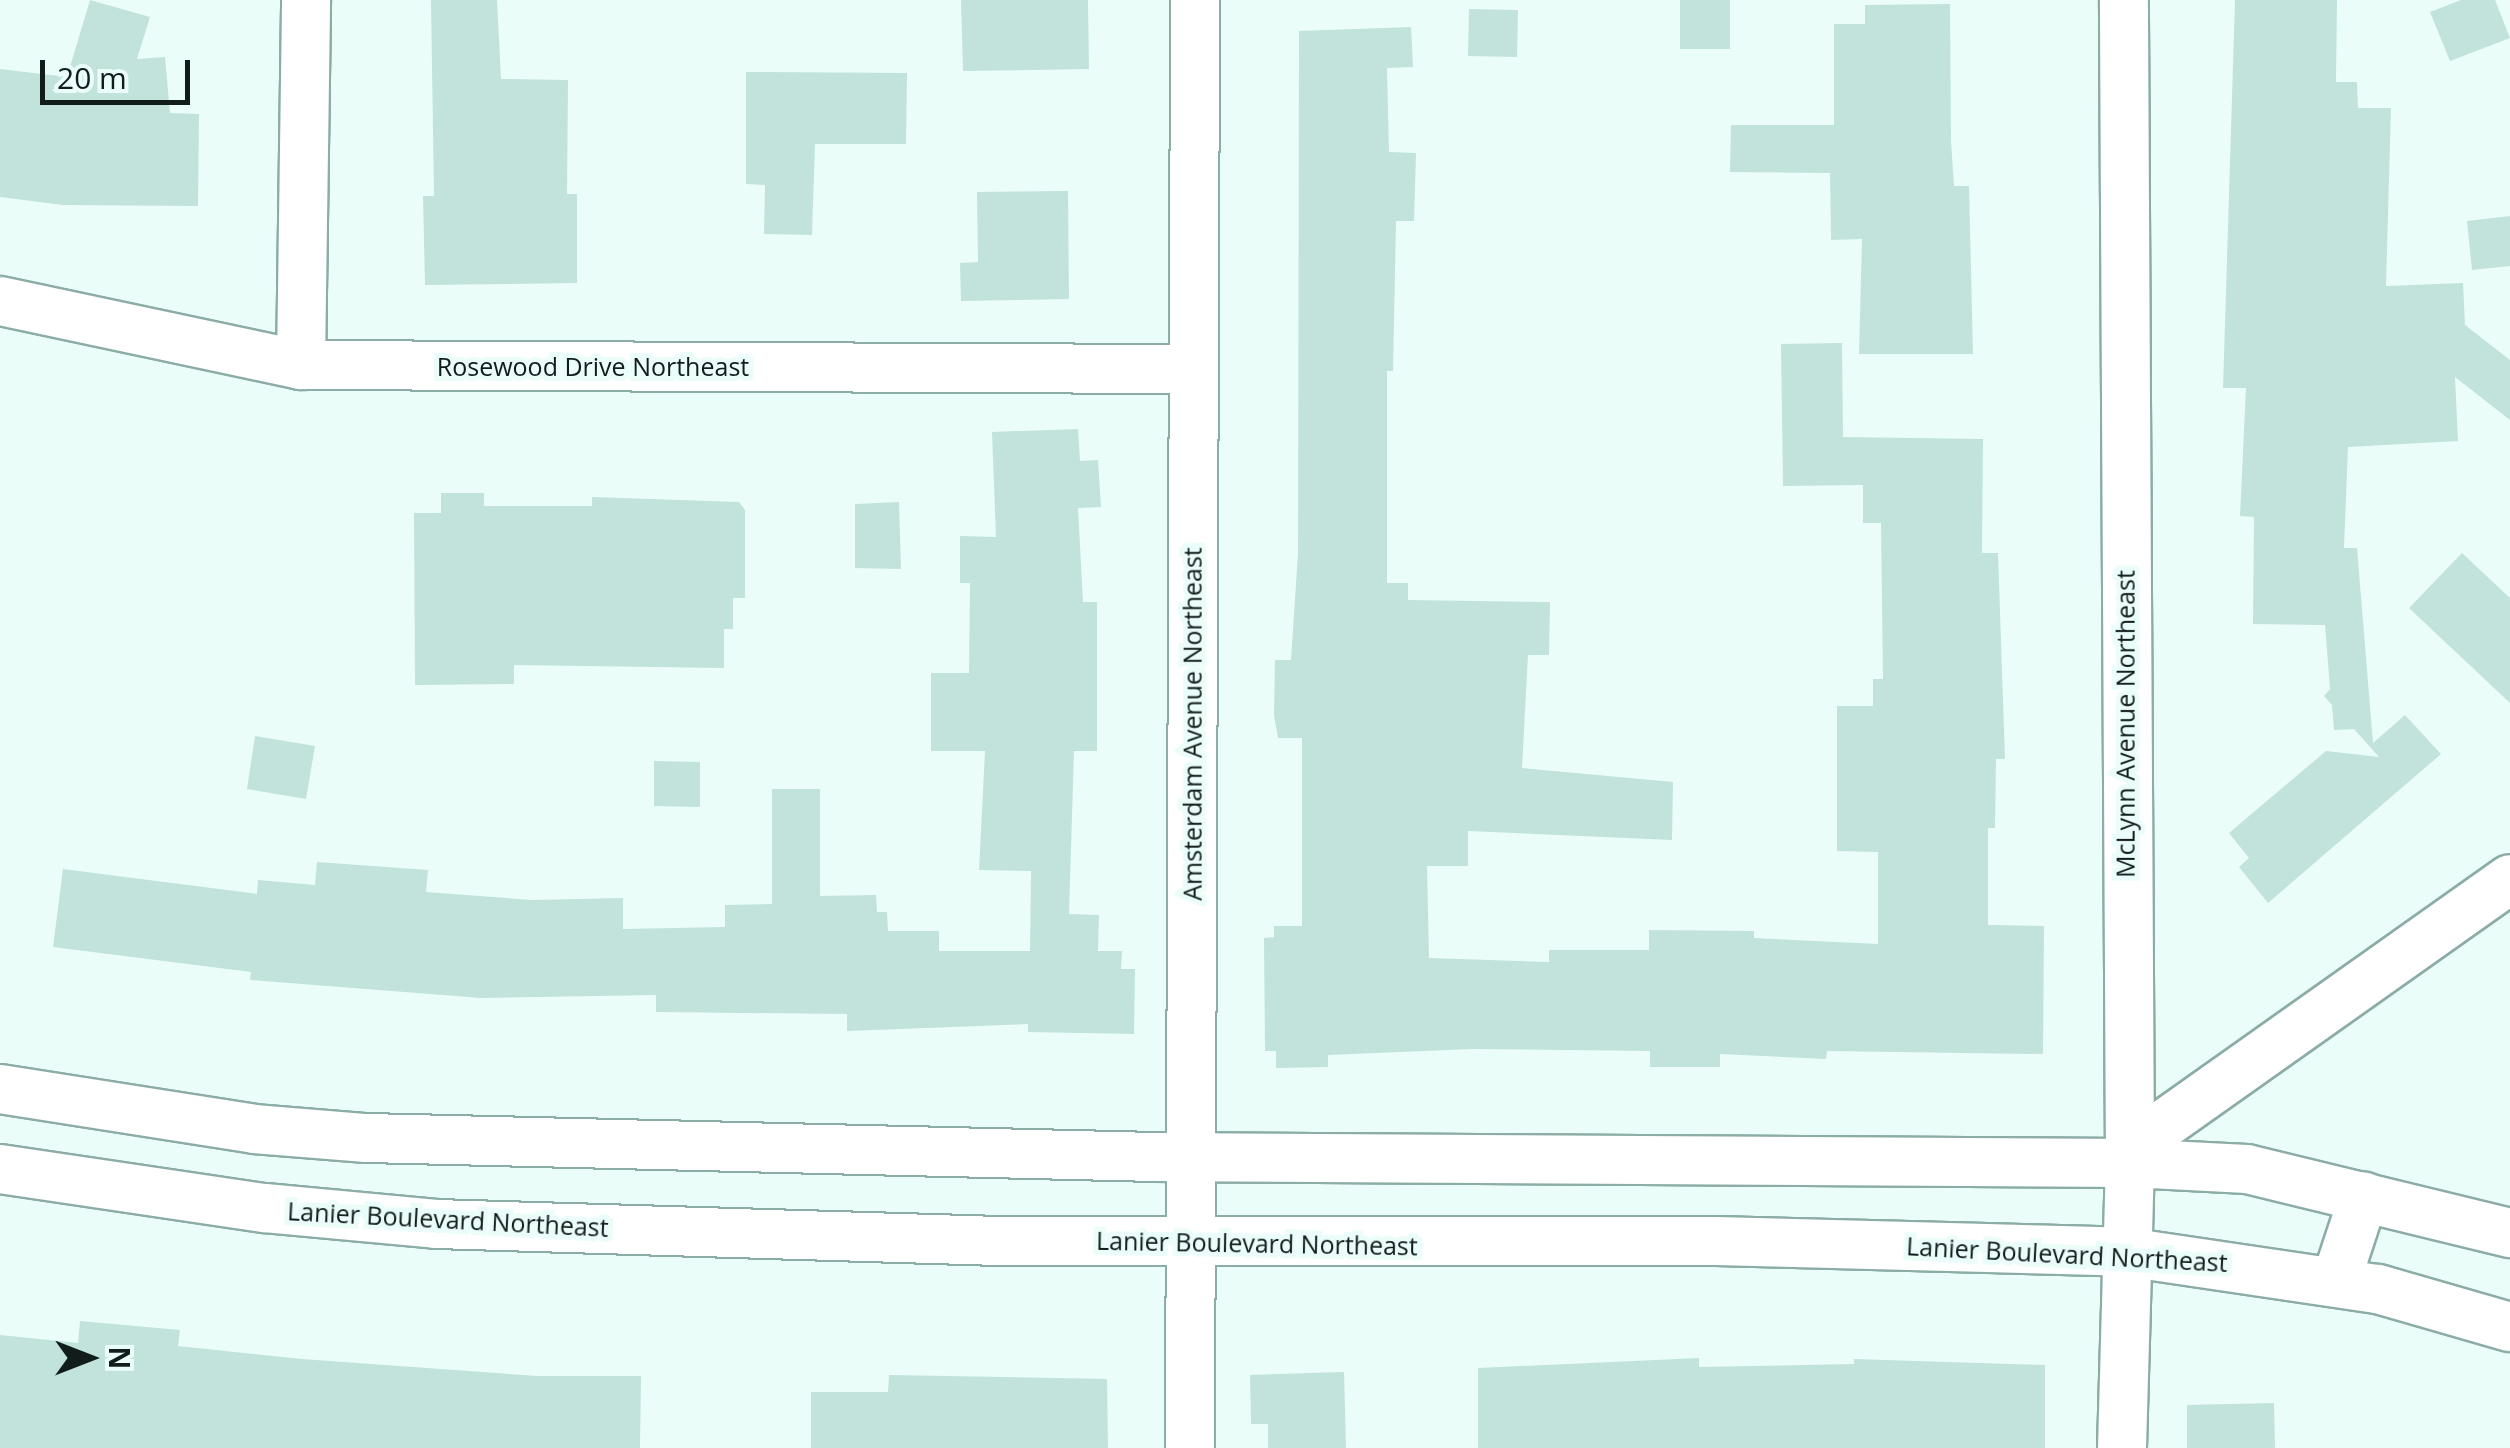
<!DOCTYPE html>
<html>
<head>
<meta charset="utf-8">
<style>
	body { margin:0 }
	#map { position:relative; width:2510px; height:1448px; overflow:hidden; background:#eafdf9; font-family:"Open Sans",sans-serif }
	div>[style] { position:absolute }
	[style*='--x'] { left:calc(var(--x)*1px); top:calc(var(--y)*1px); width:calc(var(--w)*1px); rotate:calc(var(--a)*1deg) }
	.building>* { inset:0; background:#c2e2dc }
	.roads { filter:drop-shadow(2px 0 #8caca6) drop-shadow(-2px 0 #8caca6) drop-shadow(0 2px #8caca6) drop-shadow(0 -2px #8caca6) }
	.minor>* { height:48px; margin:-24px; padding:0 24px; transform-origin:24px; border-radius:24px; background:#fff }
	span { translate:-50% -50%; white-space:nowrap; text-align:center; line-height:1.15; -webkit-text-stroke:10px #eafdf9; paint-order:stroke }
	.street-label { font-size:25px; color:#111d1b }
	.north { position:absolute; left:40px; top:1308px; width:100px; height:100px; -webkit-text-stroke:8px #eafdf9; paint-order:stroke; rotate:90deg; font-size:28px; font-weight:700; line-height:40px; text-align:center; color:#111d1b }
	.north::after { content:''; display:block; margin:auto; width:35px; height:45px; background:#111d1b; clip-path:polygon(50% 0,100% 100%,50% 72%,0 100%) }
	.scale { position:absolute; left:40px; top:60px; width:150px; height:45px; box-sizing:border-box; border:5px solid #111d1b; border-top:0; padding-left:12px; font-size:30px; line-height:35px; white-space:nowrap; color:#111d1b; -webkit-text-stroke:8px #eafdf9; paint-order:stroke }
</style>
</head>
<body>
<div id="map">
	<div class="building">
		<div style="clip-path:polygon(90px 0,150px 17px,137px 59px,165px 57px,170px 113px,199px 114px,198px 206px,63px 205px,0 197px,0 69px,67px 77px)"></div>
		<div style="clip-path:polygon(431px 0,497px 0,501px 79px,568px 80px,567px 194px,577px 194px,577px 283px,425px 285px,423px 196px,434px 196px)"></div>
		<div style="clip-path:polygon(961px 0,1088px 0,1089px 69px,963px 71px)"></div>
		<div style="clip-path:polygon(1680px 0,1730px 0,1730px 49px,1680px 49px)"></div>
		<div style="clip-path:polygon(2235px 0,2337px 0,2336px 82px,2357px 82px,2358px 108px,2391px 108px,2386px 286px,2463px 283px,2465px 325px,2510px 360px,2510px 420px,2455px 377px,2458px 441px,2348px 447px,2344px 548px,2357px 548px,2373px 743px,2405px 715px,2441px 754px,2268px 903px,2239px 867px,2249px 858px,2229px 833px,2326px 751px,2379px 757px,2354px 729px,2334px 730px,2332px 705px,2324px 696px,2330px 689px,2325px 625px,2253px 624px,2254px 517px,2240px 516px,2246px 388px,2223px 388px)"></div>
		<div style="clip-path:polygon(2461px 0,2495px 0,2510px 38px,2450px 61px,2430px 12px)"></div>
		<div style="clip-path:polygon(1950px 4px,1951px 141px,1954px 186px,1969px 186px,1973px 354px,1859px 354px,1862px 239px,1831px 240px,1830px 173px,1730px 172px,1731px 125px,1834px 125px,1834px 24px,1865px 24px,1865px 5px)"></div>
		<div style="clip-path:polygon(1469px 9px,1518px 10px,1517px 57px,1468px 56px)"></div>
		<div style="clip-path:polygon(1411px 27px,1413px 67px,1387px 68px,1389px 152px,1416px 153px,1414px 221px,1396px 221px,1393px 371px,1387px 371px,1387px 583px,1408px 583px,1408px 600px,1550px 602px,1549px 655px,1528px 655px,1522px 768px,1673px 782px,1672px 840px,1468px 831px,1468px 866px,1427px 866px,1429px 958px,1549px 962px,1549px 950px,1649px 950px,1649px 930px,1754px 931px,1754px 938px,1878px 944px,1878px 852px,1837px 851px,1837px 706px,1873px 706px,1873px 679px,1883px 679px,1881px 523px,1863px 523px,1863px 485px,1783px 486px,1781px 344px,1842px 343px,1843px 437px,1983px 439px,1982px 553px,1998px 553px,2005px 759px,1996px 759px,1995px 828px,1988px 828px,1988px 925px,2044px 926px,2043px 1054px,1827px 1051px,1826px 1059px,1720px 1054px,1720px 1067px,1650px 1067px,1650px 1051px,1472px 1049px,1328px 1055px,1328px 1067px,1276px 1068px,1276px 1051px,1265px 1051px,1264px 938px,1274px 937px,1274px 926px,1302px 926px,1302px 738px,1278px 738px,1274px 715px,1275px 660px,1291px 660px,1298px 553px,1299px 31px)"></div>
		<div style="clip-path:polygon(746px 72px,907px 73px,906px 144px,815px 144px,812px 235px,764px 234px,765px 185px,746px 184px)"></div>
		<div style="clip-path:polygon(1068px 191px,1069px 299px,961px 301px,960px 263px,978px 262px,977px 192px)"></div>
		<div style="clip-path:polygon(2510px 216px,2510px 266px,2472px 270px,2467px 221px)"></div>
		<div style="clip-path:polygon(1078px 429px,1080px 461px,1098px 460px,1101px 507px,1078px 508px,1083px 602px,1097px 602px,1097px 751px,1074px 751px,1069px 914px,1099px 915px,1098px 951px,1122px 951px,1121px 969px,1135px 969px,1134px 1034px,1028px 1032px,1028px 1024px,847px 1031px,847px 1014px,656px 1012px,656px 995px,481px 998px,250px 980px,251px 972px,53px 947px,63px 869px,257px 894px,258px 880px,315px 885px,317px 862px,428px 870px,426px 892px,532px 900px,623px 898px,623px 929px,725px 927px,725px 905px,772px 904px,772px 789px,820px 789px,820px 896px,876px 895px,877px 912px,887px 912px,888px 931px,939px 931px,939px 951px,1030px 951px,1031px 871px,979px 870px,985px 751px,931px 751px,931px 673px,969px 673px,970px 583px,960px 583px,960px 536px,996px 537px,992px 432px)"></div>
		<div style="clip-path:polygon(441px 493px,484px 493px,484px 506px,592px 506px,592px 497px,739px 502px,745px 510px,745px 598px,733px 598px,733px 629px,724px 629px,724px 668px,514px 665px,514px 684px,415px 685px,414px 513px,441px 513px)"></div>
		<div style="clip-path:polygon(899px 502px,901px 569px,855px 568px,855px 504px)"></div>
		<div style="clip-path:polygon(2462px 553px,2510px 598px,2510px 703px,2409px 608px)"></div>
		<div style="clip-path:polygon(255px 736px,315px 746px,306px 799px,247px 789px)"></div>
		<div style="clip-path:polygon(654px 761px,700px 762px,700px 807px,654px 806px)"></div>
		<div style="clip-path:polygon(80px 1321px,180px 1330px,178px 1346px,302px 1359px,537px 1376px,641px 1376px,640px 1448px,0 1448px,0 1335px,78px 1343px)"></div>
		<div style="clip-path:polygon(1699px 1358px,1699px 1367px,1854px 1364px,1854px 1359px,2045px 1365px,2045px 1448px,1478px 1448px,1478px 1368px)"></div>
		<div style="clip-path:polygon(1344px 1372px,1346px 1448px,1268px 1448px,1268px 1424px,1251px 1424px,1250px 1375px)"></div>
		<div style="clip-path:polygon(889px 1375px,1107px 1379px,1108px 1448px,811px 1448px,811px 1392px,888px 1392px)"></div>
		<div style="clip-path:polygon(2274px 1403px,2275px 1448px,2187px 1448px,2187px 1405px)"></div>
	</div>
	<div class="roads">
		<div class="minor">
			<div style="--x:0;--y:301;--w:308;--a:12"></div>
			<div style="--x:301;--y:365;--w:892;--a:0.26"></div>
			<div style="--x:301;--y:365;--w:365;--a:-89.2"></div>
			<div style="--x:0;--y:1089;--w:257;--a:8.9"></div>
			<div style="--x:254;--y:1129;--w:113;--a:4.6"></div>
			<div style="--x:367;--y:1138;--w:787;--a:1.38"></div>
			<div style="--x:1154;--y:1157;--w:976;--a:0.35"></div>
			<div style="--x:2130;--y:1163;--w:117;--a:2.9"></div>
			<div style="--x:2247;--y:1169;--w:271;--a:13.7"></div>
			<div style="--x:2129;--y:1149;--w:467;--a:-35.3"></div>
			<div style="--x:0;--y:1169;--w:268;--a:8.4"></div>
			<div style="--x:265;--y:1208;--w:172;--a:5.3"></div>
			<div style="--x:436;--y:1224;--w:563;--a:1.73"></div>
			<div style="--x:999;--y:1241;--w:717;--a:0"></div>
			<div style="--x:1716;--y:1241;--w:410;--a:1.5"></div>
			<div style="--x:2126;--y:1252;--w:255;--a:8.4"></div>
			<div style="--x:2378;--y:1289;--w:137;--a:16.1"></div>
			<div style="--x:2336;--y:1281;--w:89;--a:-71.8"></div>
			<div style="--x:1190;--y:1448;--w:1448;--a:-89.8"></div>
			<div style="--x:2122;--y:1448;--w:285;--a:-88.4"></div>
			<div style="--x:2130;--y:1163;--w:1163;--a:-90.3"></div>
		</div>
	</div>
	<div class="street-label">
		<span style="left:593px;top:366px">Rosewood Drive Northeast</span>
		<span style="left:1192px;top:724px;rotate:-90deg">Amsterdam Avenue Northeast</span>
		<span style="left:2125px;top:724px;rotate:-90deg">McLynn Avenue Northeast</span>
		<span style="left:448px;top:1219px;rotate:3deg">Lanier Boulevard Northeast</span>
		<span style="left:1257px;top:1243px;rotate:1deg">Lanier Boulevard Northeast</span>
		<span style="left:2067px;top:1254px;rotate:3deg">Lanier Boulevard Northeast</span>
	</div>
	<div class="north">N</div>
	<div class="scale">20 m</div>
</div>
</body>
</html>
